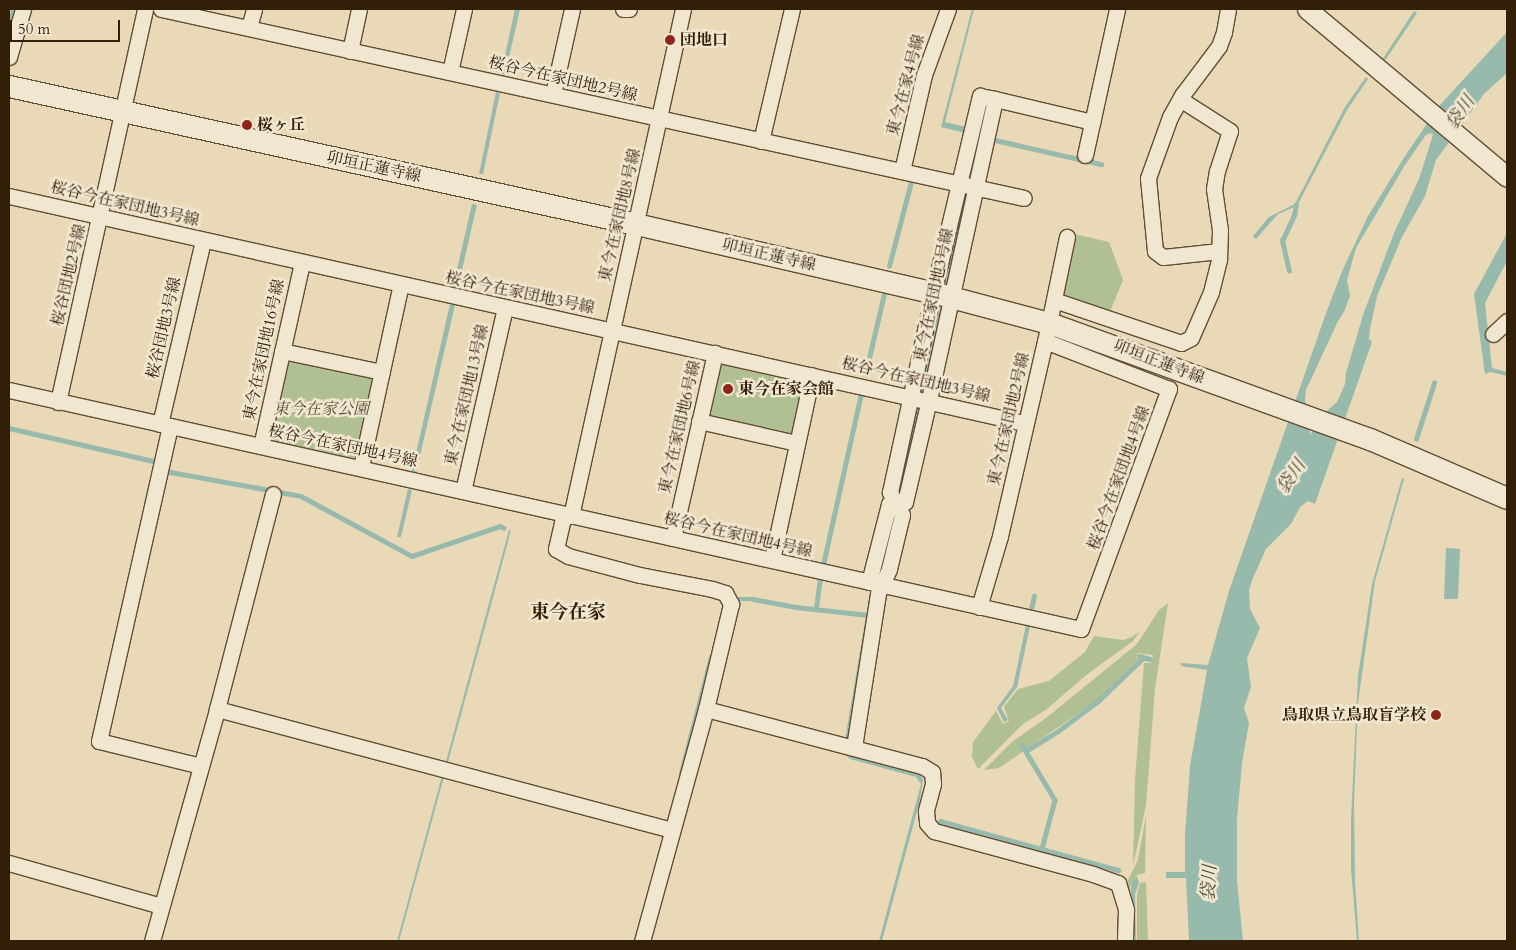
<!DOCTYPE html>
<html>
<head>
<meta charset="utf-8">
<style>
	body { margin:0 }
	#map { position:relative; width:1516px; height:950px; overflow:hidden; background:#e9d9b7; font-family:Cardo,"Noto Serif JP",serif }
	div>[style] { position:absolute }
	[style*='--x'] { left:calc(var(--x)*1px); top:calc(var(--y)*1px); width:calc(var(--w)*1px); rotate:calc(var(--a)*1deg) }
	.green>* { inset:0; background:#b0c093 }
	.water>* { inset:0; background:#97baad }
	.stream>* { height:4.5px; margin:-2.25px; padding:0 2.25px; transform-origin:2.25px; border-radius:2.25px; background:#97baad }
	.roads { filter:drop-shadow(1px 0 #604e34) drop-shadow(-1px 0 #604e34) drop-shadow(0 1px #604e34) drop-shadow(0 -1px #604e34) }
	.minor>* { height:15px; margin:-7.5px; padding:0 7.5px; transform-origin:7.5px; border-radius:7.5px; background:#f1e6d0 }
	.tertiary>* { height:19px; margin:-9.5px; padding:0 9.5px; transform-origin:9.5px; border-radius:9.5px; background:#f1e6d0 }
	.secondary>* { height:21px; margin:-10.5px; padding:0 10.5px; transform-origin:10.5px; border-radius:10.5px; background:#f1e6d0 }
	.dots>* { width:14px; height:14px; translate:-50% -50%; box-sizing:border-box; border:2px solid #f1e6d0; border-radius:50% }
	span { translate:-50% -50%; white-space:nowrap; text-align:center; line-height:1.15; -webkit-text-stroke:5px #f1e6d0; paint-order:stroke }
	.poi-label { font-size:16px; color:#321f08; font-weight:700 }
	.left { translate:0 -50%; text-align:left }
	.right { translate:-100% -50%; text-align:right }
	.street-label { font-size:16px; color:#321f08 }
	.park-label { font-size:16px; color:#584f32; font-style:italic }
	.water-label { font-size:18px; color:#504e3a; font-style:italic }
	.quarter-label { font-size:19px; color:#321f08; font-weight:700 }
	.frame { position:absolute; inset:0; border:10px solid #321f08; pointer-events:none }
	.scale { position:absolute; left:10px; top:20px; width:110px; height:22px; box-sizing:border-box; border:2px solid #321f08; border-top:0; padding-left:6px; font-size:15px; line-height:18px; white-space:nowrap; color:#321f08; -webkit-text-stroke:4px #f1e6d0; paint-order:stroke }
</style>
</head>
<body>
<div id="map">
	<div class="green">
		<div style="clip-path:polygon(1074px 234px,1109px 242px,1123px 280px,1110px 312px,1065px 297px,1061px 291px)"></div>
		<div style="clip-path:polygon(288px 356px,374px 375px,356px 456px,350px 460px,273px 443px,270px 438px)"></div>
		<div style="clip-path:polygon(723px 362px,801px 380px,804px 386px,793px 437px,707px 417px,717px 365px)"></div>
		<div style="clip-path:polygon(1168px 603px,1155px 689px,1146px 805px,1133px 866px,1135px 780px,1144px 663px,1151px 663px,1153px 655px,1138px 653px,1136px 658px,1139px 659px,1096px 701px,999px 768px,984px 770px,1013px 741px,1046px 718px,1137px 644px,1159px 610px)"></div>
		<div style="clip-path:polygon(1140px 631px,1133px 641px,1085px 676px,1047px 709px,1023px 724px,978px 769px,972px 757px,973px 742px,996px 711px,1003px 724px,1009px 721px,1004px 707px,1018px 689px,1049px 681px,1085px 652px,1094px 636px,1123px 640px,1132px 637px)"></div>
		<div style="clip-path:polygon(1146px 816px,1145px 873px,1137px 875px,1130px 887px,1132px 941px,1125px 886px,1138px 860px)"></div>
		<div style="clip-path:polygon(1146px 882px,1148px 941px,1137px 941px,1137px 894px,1140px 883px)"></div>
	</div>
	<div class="water">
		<div style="clip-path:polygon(515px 9px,520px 9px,505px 75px,501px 74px)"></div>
		<div style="clip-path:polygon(972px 9px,974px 9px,945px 122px,966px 127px,965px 133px,941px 127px)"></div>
		<div style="clip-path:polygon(1414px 11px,1417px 13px,1384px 62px,1382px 60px)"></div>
		<div style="clip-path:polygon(evenodd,1507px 32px,1507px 73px,1484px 94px,1436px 160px,1425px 196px,1402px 237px,1377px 296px,1370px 329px,1369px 339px,1372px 342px,1315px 504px,1308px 501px,1300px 507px,1291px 524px,1266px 549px,1253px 578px,1249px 590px,1250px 609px,1260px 628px,1247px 658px,1251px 687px,1244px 708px,1249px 723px,1242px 763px,1237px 819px,1237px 881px,1243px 941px,1189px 941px,1186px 878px,1166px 878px,1166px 872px,1185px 872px,1185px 835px,1190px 766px,1207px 670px,1181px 666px,1181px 663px,1208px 665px,1229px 591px,1326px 313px,1343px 269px,1368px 216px,1405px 156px,1439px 106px,1507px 32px,1430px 133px,1433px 135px,1419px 179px,1394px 233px,1363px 315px,1346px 373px,1345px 384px,1337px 402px,1320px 417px,1310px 435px,1305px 400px,1306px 390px,1338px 321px,1344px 312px,1350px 296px,1347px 280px,1356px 248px,1405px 165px,1425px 136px,1430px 133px)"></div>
		<div style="clip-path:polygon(1366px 77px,1368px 79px,1347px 110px,1297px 206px,1278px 214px,1256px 239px,1253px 236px,1269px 217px,1295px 204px,1345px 107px)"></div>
		<div style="clip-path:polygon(496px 92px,500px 93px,483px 174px,479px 174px)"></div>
		<div style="clip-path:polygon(975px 130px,983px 132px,846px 751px,854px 757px,919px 774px,923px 779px,920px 800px,882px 941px,879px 941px,921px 784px,916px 777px,850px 759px,843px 752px,870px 592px,879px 563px)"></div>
		<div style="clip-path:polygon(472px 204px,477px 205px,458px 287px,453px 287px)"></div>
		<div style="clip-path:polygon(1507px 233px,1507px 261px,1485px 303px,1492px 368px,1507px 372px,1507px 376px,1491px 372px,1485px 374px,1474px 294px)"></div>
		<div style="clip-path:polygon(450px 304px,455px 305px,416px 473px,412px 471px)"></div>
		<div style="clip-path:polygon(1402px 478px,1404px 479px,1375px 581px,1358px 703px,1354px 802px,1355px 882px,1359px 941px,1357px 941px,1351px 868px,1351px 819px,1358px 676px,1372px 584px)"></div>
		<div style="clip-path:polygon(408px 489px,412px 490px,401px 537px,397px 537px)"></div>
		<div style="clip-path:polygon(509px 530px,511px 530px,491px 605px,399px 941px,397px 941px)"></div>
		<div style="clip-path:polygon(1446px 548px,1460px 549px,1458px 599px,1444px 599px)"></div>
		<div style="clip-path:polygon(1026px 625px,1030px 626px,1017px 687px,1001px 708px,1008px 720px,1004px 722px,997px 708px,1013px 686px)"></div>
		<div style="clip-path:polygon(1137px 876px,1139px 883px,1135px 894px,1136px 941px,1133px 941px,1131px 889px,1132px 881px)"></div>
	</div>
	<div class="stream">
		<div style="--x:9;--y:24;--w:16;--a:-72"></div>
		<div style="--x:995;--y:140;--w:109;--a:12.8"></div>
		<div style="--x:889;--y:266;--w:87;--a:-75.3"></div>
		<div style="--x:1289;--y:271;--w:31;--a:-103"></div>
		<div style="--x:1282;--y:241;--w:29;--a:-65"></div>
		<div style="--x:1294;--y:215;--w:10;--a:-79"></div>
		<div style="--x:865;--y:375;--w:83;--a:-76.8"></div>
		<div style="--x:9;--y:428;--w:153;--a:12.9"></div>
		<div style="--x:1416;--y:439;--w:59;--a:-72.2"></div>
		<div style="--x:165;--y:471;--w:107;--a:10.3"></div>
		<div style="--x:279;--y:492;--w:22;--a:10"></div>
		<div style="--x:301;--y:496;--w:126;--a:28.4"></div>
		<div style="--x:412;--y:556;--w:93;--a:-18.8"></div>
		<div style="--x:500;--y:526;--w:4;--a:27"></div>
		<div style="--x:823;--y:565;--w:175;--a:-77.5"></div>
		<div style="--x:735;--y:599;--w:18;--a:0"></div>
		<div style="--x:753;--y:599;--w:44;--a:10.5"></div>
		<div style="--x:796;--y:607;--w:72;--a:6.3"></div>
		<div style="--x:816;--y:607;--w:28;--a:-82"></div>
		<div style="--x:1031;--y:609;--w:13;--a:-77"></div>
		<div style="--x:1139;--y:656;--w:11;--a:15"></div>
		<div style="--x:1022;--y:745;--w:64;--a:59"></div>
		<div style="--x:1055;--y:800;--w:51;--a:104.9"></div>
		<div style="--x:1026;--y:751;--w:38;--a:-32"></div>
		<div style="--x:1058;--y:731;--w:50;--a:-36.9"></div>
		<div style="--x:1098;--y:701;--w:62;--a:-43.7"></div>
		<div style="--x:681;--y:773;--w:120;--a:-75.5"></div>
		<div style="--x:940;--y:821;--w:185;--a:15.4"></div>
	</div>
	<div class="roads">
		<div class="minor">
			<div style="--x:161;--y:9;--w:883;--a:12.35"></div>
			<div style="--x:623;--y:9;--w:6;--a:0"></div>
			<div style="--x:249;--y:27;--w:19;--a:-74"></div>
			<div style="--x:350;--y:51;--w:43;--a:-77.9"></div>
			<div style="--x:9;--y:57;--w:50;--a:-73.7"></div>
			<div style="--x:450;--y:72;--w:65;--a:-77.5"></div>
			<div style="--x:553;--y:94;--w:87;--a:-77.4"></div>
			<div style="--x:761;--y:141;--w:136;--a:-76.8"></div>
			<div style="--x:1085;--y:155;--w:149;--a:-77.6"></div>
			<div style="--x:902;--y:171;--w:98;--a:-77.1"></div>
			<div style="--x:924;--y:75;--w:70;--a:-70"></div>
			<div style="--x:9;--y:196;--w:1040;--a:12.61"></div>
			<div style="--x:1219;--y:251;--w:56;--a:173.9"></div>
			<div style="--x:1163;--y:257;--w:10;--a:-143"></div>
			<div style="--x:1155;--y:251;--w:73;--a:-95.5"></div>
			<div style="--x:1148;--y:178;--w:65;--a:-70.2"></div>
			<div style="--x:1170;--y:117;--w:26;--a:-61"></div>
			<div style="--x:1183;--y:94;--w:60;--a:-53.1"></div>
			<div style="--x:1219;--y:46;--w:15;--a:-70"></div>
			<div style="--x:1224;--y:32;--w:23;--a:-80"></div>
			<div style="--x:1054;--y:300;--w:134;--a:18.7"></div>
			<div style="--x:1181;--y:343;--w:11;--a:-27"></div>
			<div style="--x:1191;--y:338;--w:50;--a:-66.5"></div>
			<div style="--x:1211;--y:292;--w:34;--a:-76"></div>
			<div style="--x:1219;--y:259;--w:29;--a:-88"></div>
			<div style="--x:1220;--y:230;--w:41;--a:-98.3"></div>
			<div style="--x:1214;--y:189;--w:18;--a:-81"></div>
			<div style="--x:1217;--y:171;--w:42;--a:-72"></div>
			<div style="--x:1230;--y:131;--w:59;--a:-147.4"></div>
			<div style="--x:1493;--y:334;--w:19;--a:-43"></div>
			<div style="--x:282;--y:351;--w:102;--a:11.9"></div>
			<div style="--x:9;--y:390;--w:1098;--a:12.57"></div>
			<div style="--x:1081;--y:629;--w:256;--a:-69.9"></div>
			<div style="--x:1169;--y:389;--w:133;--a:-158.8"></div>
			<div style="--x:58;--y:402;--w:403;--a:-77.5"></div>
			<div style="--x:699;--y:421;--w:100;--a:12.7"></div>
			<div style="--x:160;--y:424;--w:189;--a:-76.8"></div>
			<div style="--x:170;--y:426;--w:323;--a:102.7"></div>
			<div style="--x:99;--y:741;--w:105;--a:13.8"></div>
			<div style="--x:261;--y:446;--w:188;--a:-77.4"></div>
			<div style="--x:361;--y:467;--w:187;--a:-77.7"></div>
			<div style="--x:463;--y:491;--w:188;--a:-77.1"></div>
			<div style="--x:564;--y:514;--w:36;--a:103"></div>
			<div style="--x:556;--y:549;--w:14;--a:30"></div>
			<div style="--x:568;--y:556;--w:74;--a:14.8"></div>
			<div style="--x:640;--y:575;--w:73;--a:11"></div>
			<div style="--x:712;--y:589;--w:14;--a:17"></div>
			<div style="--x:725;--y:593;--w:13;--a:61"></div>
			<div style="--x:731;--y:604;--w:108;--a:103.4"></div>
			<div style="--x:706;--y:709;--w:241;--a:105.4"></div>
			<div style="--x:571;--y:516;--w:519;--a:-77.54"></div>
			<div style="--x:673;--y:538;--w:190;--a:-77.2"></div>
			<div style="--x:772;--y:560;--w:189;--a:-77.8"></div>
			<div style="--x:869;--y:582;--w:81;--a:-75.6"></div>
			<div style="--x:889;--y:504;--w:16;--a:-7"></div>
			<div style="--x:905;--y:502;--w:101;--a:-76.8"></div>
			<div style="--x:928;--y:404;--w:312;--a:-77.6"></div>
			<div style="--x:995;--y:99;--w:100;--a:13.3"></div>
			<div style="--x:979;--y:607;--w:74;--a:-73.5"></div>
			<div style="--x:1000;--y:536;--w:219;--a:-77"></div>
			<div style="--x:1049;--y:323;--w:88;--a:-78.2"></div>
			<div style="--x:217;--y:709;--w:471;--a:14.9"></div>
			<div style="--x:706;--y:709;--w:223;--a:14.8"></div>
			<div style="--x:922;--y:766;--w:12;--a:31"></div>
			<div style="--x:932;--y:772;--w:12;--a:85"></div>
			<div style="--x:933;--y:784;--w:28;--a:105"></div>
			<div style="--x:926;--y:811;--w:12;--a:85"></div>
			<div style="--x:927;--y:823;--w:11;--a:49"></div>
			<div style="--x:934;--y:831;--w:165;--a:15.1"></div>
			<div style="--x:1093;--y:874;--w:27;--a:20"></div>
			<div style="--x:1118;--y:883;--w:28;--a:73"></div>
			<div style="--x:1126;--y:910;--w:31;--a:92"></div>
			<div style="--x:854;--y:747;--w:156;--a:-81.1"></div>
			<div style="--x:878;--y:593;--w:26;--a:-65"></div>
			<div style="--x:889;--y:569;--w:56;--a:-76.5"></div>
			<div style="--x:902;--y:515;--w:26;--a:-118"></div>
			<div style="--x:890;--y:492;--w:204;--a:-77.8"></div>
			<div style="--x:933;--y:293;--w:203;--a:-76.6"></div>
			<div style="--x:980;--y:96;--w:15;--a:11"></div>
			<div style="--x:9;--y:863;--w:158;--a:15.8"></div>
			<div style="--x:152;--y:941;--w:241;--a:-74.3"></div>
			<div style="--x:217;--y:709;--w:222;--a:-75.4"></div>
		</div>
		<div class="tertiary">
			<div style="--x:1307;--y:9;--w:261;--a:40"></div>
		</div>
		<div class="secondary">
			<div style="--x:9;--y:86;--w:642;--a:12.41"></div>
			<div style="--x:636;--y:224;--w:323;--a:13"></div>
			<div style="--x:951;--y:297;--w:101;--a:14.9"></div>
			<div style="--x:1049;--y:323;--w:341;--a:19.9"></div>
			<div style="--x:1370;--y:439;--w:149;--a:23.3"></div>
		</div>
	</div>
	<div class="dots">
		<div style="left:670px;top:40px;background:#8f2418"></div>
		<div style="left:247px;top:125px;background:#8f2418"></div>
		<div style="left:728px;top:389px;background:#8f2418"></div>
		<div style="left:1436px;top:715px;background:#8f2418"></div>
	</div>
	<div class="poi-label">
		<span class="left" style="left:680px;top:40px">団地口</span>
		<span class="left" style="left:257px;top:125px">桜ヶ丘</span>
		<span class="left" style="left:738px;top:389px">東今在家会館</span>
		<span class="right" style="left:1426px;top:715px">鳥取県立鳥取盲学校</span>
	</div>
	<div class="street-label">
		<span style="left:563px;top:79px;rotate:13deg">桜谷今在家団地2号線</span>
		<span style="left:906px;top:85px;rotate:-75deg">東今在家4号線</span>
		<span style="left:374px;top:167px;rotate:12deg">卯垣正蓮寺線</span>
		<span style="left:125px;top:204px;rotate:13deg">桜谷今在家団地3号線</span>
		<span style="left:620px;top:215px;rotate:-77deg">東今在家団地8号線</span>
		<span style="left:769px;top:255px;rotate:13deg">卯垣正蓮寺線</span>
		<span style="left:69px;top:275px;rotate:-77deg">桜谷団地2号線</span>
		<span style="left:520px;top:293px;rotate:12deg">桜谷今在家団地3号線</span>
		<span style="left:934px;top:295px;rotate:-78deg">東今在家団地3号線</span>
		<span style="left:164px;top:328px;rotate:-77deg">桜谷団地3号線</span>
		<span style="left:264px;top:350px;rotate:-78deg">東今在家団地16号線</span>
		<span style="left:1159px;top:362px;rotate:21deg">卯垣正蓮寺線</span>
		<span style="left:916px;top:380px;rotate:13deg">桜谷今在家団地3号線</span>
		<span style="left:467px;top:395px;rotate:-77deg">東今在家団地13号線</span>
		<span style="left:1009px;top:419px;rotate:-77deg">東今在家団地2号線</span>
		<span style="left:680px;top:427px;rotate:-77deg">東今在家団地6号線</span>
		<span style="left:343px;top:446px;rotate:12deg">桜谷今在家団地4号線</span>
		<span style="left:1119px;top:478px;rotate:-70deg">桜谷今在家団地4号線</span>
		<span style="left:738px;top:535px;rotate:13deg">桜谷今在家団地4号線</span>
	</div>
	<div class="park-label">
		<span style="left:321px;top:409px">東今在家公園</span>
	</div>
	<div class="water-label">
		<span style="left:1461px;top:113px;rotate:-56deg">袋川</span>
		<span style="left:1292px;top:477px;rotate:-56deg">袋川</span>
		<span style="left:1210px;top:883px;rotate:-87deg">袋川</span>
	</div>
	<div class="quarter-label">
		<span style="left:568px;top:613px">東今在家</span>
	</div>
	<div class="frame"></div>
	<div class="scale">50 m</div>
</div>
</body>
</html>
